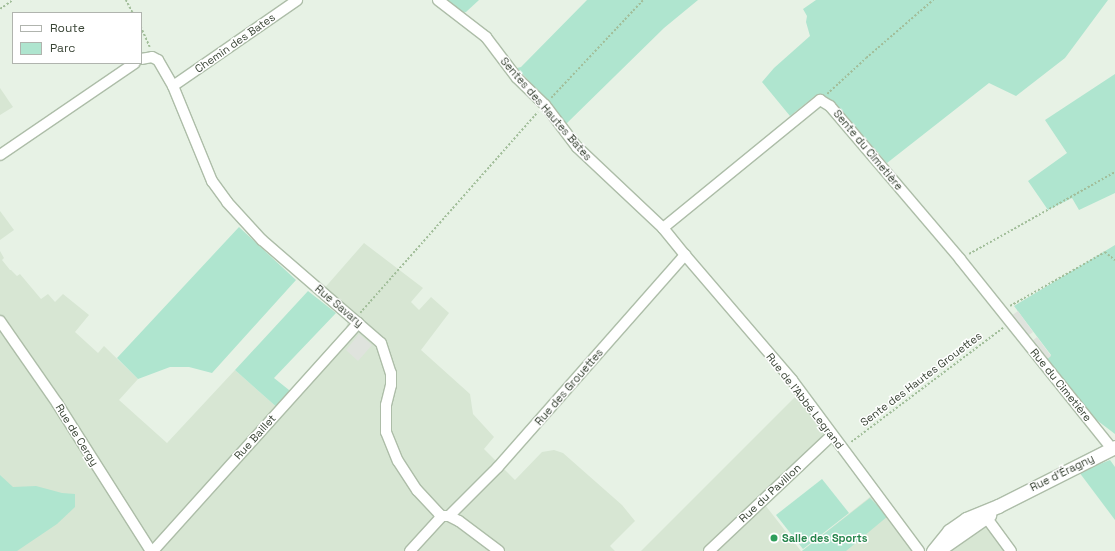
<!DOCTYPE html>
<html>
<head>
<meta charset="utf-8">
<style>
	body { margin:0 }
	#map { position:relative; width:1115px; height:551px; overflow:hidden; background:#e7f2e5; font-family:"Space Grotesk",sans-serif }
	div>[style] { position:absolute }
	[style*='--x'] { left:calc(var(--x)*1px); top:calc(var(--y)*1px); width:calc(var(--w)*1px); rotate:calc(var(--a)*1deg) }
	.residential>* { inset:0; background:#d7e6d3 }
	.green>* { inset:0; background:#afe5cf }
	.parking>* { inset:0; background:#dfe3dd }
	.path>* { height:1.5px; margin-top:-0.75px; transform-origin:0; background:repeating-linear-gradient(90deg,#a2be9a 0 2px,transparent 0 4px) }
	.roads { filter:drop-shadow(1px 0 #adbda8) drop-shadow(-1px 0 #adbda8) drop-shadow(0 1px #adbda8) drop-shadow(0 -1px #adbda8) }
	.minor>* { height:10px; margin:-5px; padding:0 5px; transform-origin:5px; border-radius:5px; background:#fff }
	.tertiary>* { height:13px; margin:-6.5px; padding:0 6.5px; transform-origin:6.5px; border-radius:6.5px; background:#fff }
	.dots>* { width:11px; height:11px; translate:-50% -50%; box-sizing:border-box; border:2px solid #fff; border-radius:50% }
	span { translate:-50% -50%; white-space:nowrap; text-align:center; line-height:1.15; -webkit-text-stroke:3px #fff; paint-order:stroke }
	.street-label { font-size:11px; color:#394435 }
	.leisure-label { font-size:11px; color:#27864d; font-weight:700 }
	.left { translate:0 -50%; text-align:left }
	.legend { position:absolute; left:12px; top:12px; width:130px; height:52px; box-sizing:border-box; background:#fff; border:1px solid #b0b4ae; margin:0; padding:5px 7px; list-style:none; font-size:12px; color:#394435 }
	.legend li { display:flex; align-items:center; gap:8px; height:20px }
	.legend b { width:20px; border:1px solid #b0b4ae }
</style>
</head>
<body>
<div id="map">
	<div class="residential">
		<div style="clip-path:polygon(0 88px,13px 107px,0 115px)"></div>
		<div style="clip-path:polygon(0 211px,14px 230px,0 240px)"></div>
		<div style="clip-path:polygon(364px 243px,423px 288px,411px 302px,419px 310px,431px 297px,449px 313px,421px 350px,470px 394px,473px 414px,494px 437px,484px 449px,515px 480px,542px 452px,554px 450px,563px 453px,622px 505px,635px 521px,610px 546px,615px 551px,0 551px,0 251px,4px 258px,2px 260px,10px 270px,11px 270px,17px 276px,20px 274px,41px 299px,48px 294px,55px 302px,63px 294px,89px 315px,75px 332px,98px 353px,104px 346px,138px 379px,119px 400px,167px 443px,235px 370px,280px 410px,343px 339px,348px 321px,322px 291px)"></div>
		<div style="clip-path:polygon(800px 392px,832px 435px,762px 501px,801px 551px,641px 551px)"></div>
		<div style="clip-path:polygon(875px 493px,919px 551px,802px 551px)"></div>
		<div style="clip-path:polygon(986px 517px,1011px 551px,936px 551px)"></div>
	</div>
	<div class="green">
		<div style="clip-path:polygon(444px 0,479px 0,466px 12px,462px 13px)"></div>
		<div style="clip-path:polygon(587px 0,698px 0,664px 28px,566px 124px,556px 110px,517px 68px,521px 67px)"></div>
		<div style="clip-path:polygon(816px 0,1108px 0,1065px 58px,1016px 96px,989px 83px,887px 163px,832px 100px,816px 95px,790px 116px,762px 82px,774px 68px,810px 36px,806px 22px,807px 16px,803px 9px)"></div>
		<div style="clip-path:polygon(1115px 74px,1115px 193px,1079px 210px,1072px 198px,1048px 210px,1028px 181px,1067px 153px,1045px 120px)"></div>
		<div style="clip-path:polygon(239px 227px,296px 280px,212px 373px,189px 367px,170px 367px,138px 379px,117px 358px)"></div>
		<div style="clip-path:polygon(1115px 245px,1115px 434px,1086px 412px,1077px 400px,1077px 397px,1059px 378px,1059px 375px,1045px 361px,1051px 355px,1014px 306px)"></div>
		<div style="clip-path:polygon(308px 291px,336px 313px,274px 378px,294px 394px,280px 410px,235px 370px)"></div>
		<div style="clip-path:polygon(1110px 460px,1115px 467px,1115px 520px,1079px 472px)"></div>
		<div style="clip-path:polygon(0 475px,13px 487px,36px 486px,62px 493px,75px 494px,75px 507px,57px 524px,17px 551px,0 551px)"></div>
		<div style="clip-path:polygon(822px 479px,849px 513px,803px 549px,776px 515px)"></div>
		<div style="clip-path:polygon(870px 498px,888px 516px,846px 551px,802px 551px)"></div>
	</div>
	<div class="parking">
		<div style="clip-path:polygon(1018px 311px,1033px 332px,1026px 337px,1011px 316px)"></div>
		<div style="clip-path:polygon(359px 334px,372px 345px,358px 361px,346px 350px)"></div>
		<div style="clip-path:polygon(1037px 337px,1051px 356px,1045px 361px,1031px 342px)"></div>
	</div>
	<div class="path">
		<div style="--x:126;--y:0;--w:15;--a:62"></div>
		<div style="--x:0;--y:9;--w:16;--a:-35"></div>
		<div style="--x:141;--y:27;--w:22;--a:66"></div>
		<div style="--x:827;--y:94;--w:53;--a:-42.7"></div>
		<div style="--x:866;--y:58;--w:89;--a:-40.9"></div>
		<div style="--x:551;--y:98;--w:134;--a:-46.8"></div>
		<div style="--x:969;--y:254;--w:167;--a:-29.3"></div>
		<div style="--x:1010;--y:306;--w:109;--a:-29.6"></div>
		<div style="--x:1105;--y:252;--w:13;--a:39"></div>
		<div style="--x:360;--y:313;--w:268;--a:-48.5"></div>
		<div style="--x:851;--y:442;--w:190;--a:-36.9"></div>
	</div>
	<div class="roads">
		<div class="minor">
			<div style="--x:438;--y:0;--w:61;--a:37.6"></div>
			<div style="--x:486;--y:37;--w:51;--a:52.9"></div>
			<div style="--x:517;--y:78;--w:39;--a:44"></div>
			<div style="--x:545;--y:105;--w:53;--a:52.7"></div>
			<div style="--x:577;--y:147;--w:118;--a:43.3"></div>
			<div style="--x:663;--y:228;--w:35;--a:51"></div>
			<div style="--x:685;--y:255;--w:165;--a:49.4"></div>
			<div style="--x:792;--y:380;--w:213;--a:53.4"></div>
			<div style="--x:141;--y:59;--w:11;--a:-10"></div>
			<div style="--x:152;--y:57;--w:7;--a:27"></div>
			<div style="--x:158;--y:60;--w:30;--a:60"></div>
			<div style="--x:173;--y:86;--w:103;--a:67.7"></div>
			<div style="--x:212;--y:181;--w:26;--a:54"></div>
			<div style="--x:227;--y:202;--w:52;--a:47.4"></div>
			<div style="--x:262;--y:240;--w:157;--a:40.9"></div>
			<div style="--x:381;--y:343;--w:32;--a:72"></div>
			<div style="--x:391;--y:373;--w:12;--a:90"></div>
			<div style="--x:391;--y:385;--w:21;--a:104"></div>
			<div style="--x:386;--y:405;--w:27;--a:90"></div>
			<div style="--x:386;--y:432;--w:31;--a:68"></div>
			<div style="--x:398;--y:461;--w:35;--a:57"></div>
			<div style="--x:417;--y:490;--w:33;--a:47"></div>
			<div style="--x:439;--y:514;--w:4;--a:34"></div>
			<div style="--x:442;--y:516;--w:7;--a:0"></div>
			<div style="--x:449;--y:516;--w:11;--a:27"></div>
			<div style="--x:459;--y:521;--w:50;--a:36.9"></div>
			<div style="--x:173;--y:86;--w:151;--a:-34.7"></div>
			<div style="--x:0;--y:155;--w:163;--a:-34.3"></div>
			<div style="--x:663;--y:228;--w:203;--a:-39.2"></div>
			<div style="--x:820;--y:100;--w:12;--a:31"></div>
			<div style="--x:830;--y:106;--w:201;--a:49.6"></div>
			<div style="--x:960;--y:259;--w:243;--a:51.3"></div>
			<div style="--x:0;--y:321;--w:100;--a:55.2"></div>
			<div style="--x:57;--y:403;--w:175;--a:57.6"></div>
			<div style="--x:981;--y:513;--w:6;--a:39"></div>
			<div style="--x:986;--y:517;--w:42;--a:53.7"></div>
			<div style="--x:449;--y:516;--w:69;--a:-45"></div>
			<div style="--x:498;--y:467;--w:283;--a:-48.6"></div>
			<div style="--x:153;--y:551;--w:307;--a:-48"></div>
			<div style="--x:410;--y:551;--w:47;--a:-47.6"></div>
			<div style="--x:709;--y:551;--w:169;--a:-43.3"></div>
		</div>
		<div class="tertiary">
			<div style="--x:940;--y:549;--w:60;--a:-34.8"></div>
			<div style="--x:933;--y:551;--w:26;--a:-51"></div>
			<div style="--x:949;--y:531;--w:21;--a:-35"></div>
			<div style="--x:966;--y:519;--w:35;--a:-22"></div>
			<div style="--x:998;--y:506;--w:131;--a:-26.8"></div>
		</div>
	</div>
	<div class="dots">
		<div style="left:774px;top:538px;background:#2e9e5b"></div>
	</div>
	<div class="street-label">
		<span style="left:235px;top:43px;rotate:-35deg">Chemin des Bates</span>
		<span style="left:546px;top:109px;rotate:49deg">Sentes des Hautes Bates</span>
		<span style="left:868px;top:150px;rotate:50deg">Sente du Cimetière</span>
		<span style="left:339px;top:306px;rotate:40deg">Rue Savary</span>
		<span style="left:921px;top:379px;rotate:-37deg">Sente des Hautes Grouettes</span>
		<span style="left:1061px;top:385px;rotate:51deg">Rue du Cimetière</span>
		<span style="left:569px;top:387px;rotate:-49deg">Rue des Grouettes</span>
		<span style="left:805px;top:401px;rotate:52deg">Rue de l'Abbé Legrand</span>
		<span style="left:77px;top:435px;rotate:58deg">Rue de Cergy</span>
		<span style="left:255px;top:437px;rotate:-48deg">Rue Baillet</span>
		<span style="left:1062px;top:473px;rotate:-26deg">Rue d'Éragny</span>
		<span style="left:770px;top:493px;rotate:-43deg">Rue du Pavillon</span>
	</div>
	<div class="leisure-label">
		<span class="left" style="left:782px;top:538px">Salle des Sports</span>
	</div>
	<ul class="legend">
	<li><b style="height:5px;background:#fff"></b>Route</li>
	<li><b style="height:11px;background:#afe5cf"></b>Parc</li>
	</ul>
</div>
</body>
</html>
